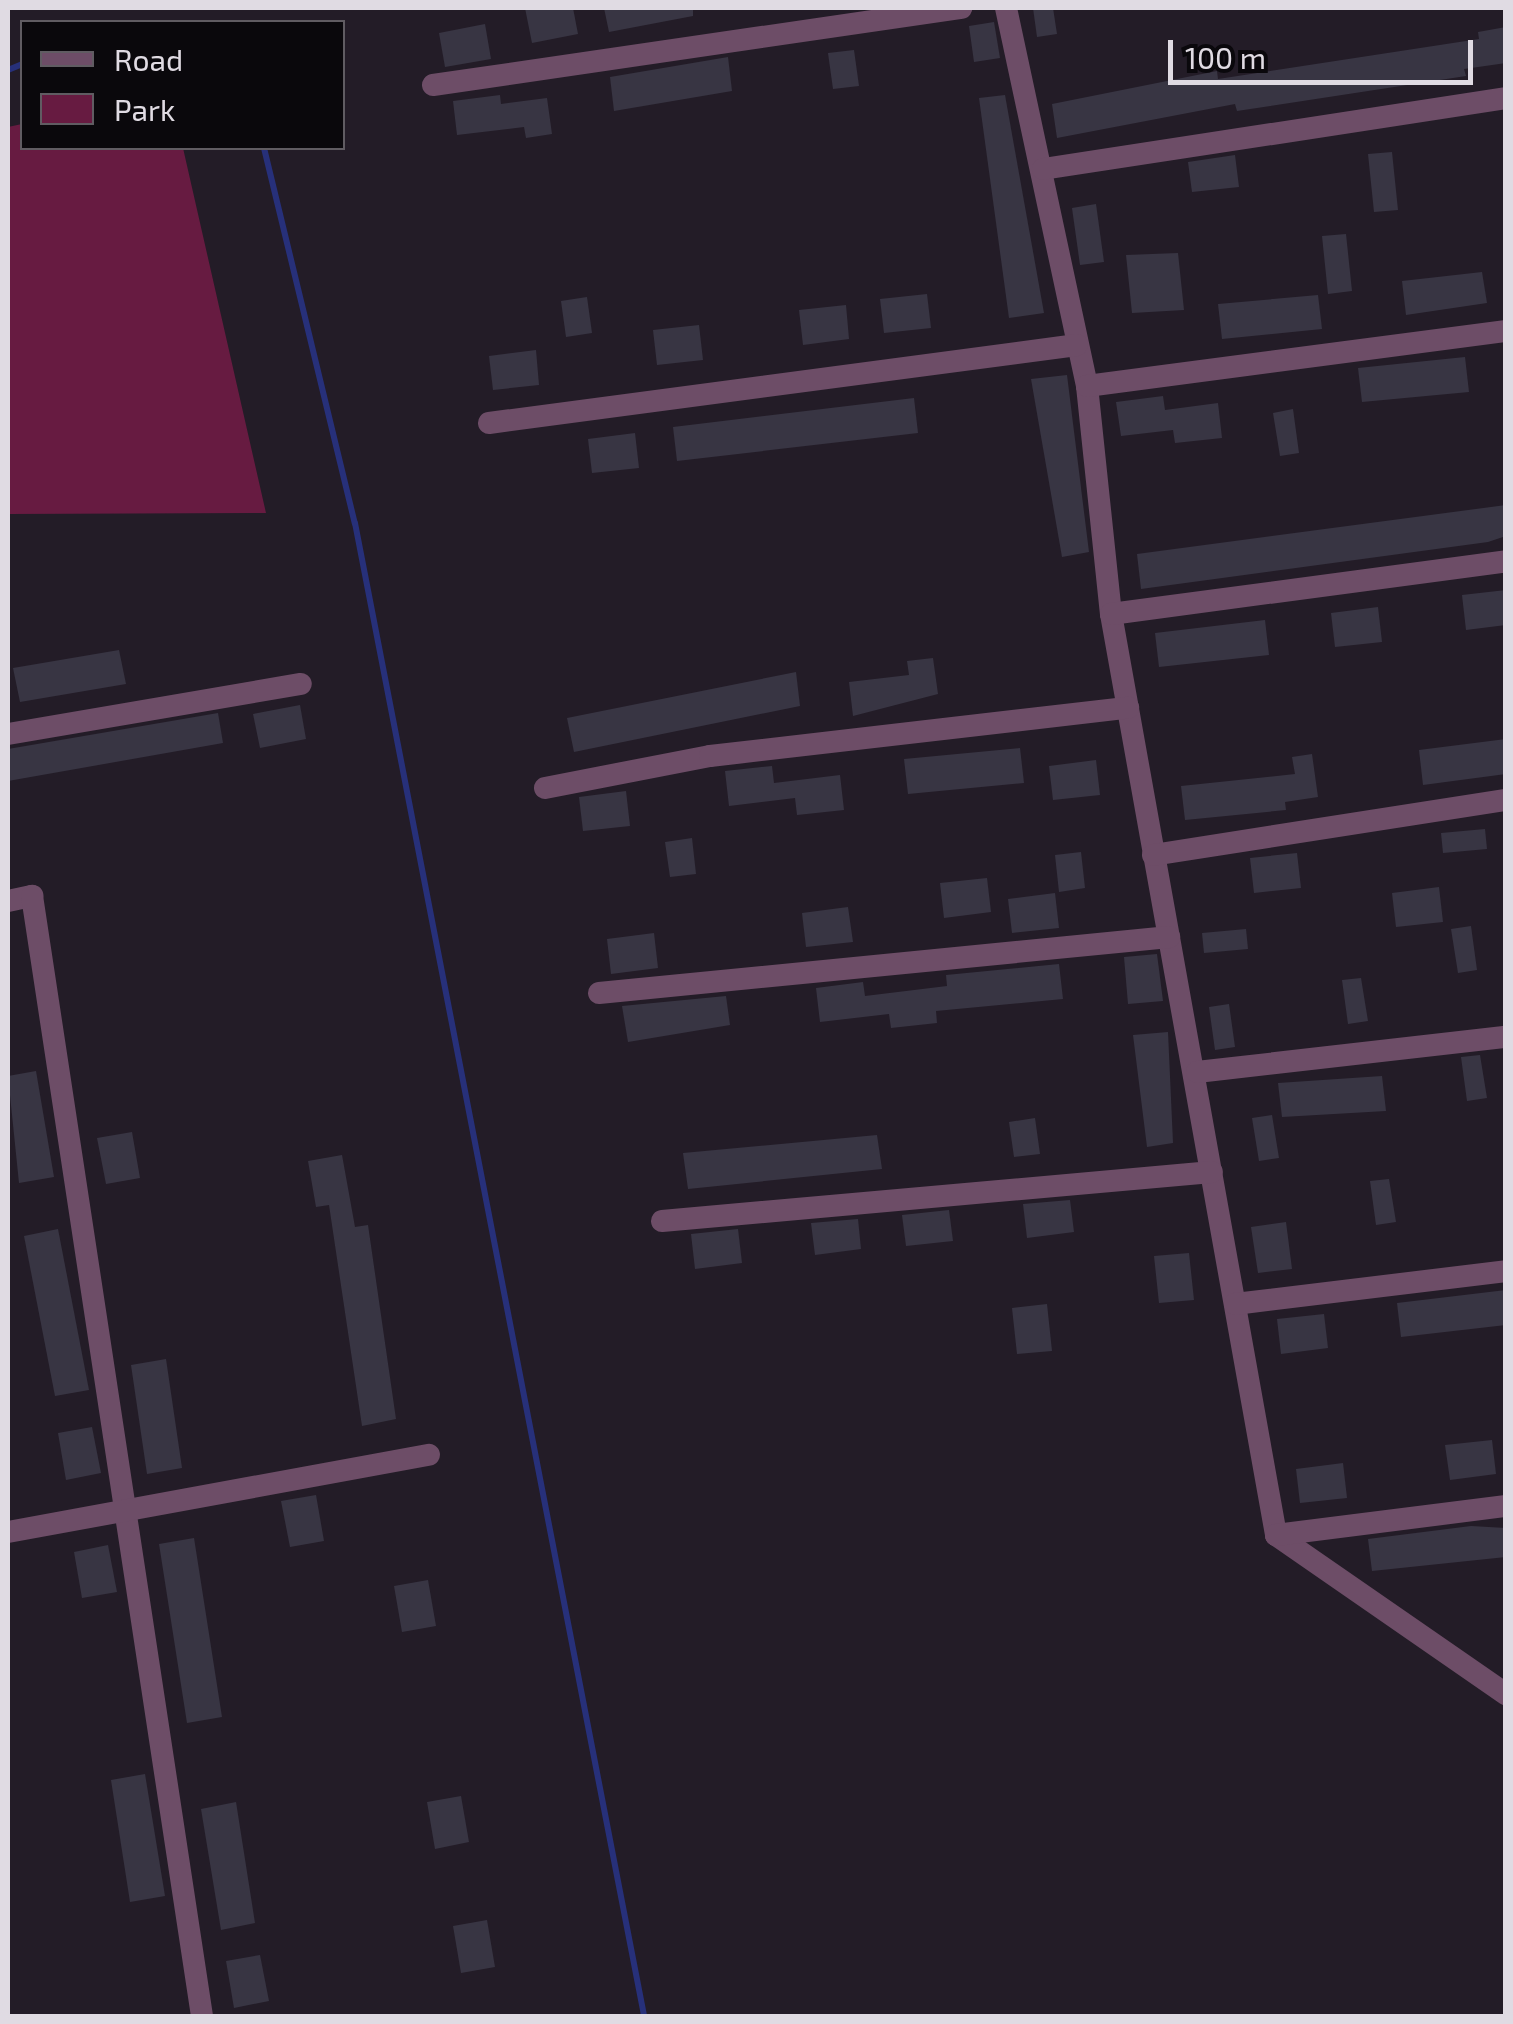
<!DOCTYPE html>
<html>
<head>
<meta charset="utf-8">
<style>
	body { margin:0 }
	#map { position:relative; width:1513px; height:2024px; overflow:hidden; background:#231c27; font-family:"Exo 2",sans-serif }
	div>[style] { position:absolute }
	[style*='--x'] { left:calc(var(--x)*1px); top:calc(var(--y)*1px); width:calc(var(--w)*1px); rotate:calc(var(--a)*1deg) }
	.green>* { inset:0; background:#671b41 }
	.stream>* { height:6px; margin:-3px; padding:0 3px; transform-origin:3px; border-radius:3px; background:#27307a }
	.building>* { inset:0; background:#383543 }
	.minor>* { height:22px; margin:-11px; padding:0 11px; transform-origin:11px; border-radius:11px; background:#6d4d67 }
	span { translate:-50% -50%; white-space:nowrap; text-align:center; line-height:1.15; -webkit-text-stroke:10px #0a080c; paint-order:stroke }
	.frame { position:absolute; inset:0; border:10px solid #e0dbe3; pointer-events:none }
	.legend { position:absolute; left:20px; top:20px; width:325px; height:130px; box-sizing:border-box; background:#0a080c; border:2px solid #605c62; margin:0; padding:12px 18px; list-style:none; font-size:30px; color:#e0dbe3 }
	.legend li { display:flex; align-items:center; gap:20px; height:50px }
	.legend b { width:50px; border:2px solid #605c62 }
	.scale { position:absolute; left:1168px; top:40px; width:305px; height:45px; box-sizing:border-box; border:5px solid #e0dbe3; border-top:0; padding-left:12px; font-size:30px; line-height:35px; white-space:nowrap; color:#e0dbe3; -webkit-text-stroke:8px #0a080c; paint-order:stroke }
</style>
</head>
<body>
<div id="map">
	<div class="green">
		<div style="clip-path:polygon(22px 124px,22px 148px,183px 148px,266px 513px,8px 514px,8px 127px)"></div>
	</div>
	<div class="stream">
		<div style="--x:8;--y:70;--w:15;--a:-23"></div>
		<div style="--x:264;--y:148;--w:386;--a:76.4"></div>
		<div style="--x:355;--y:523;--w:1521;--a:79.04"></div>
	</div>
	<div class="building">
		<div style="clip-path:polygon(525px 8px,573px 8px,578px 34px,532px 43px)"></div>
		<div style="clip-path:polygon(604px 8px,693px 8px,693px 16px,609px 32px)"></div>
		<div style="clip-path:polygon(1033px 8px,1053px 8px,1057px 34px,1037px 37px)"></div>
		<div style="clip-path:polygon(994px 22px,1000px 58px,974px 62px,969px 26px)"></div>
		<div style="clip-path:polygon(485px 24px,491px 59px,445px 67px,439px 33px)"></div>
		<div style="clip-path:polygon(1506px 27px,1506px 63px,1464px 69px,1466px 76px,1237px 111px,1235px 104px,1057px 138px,1052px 104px,1217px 71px,1218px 79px,1479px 39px,1478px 32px)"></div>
		<div style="clip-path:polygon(854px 50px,859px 86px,833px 89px,828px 53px)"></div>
		<div style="clip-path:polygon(728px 57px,732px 91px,614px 111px,610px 77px)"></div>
		<div style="clip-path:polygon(500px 95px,501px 104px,547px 98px,552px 134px,526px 138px,524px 127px,457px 135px,453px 101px)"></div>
		<div style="clip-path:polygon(1005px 95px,1044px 313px,1009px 318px,979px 98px)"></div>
		<div style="clip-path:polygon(1392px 152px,1398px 210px,1374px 212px,1368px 154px)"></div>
		<div style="clip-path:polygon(1235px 155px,1239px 187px,1192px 192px,1188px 162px)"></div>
		<div style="clip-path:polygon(1096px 204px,1104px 262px,1080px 265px,1072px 208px)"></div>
		<div style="clip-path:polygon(1346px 234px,1352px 291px,1328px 294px,1322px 236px)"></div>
		<div style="clip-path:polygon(1178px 253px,1184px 310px,1132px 313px,1126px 255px)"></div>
		<div style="clip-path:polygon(1482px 272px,1487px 303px,1406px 315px,1402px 281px)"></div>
		<div style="clip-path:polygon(927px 294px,931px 328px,884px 333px,880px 299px)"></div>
		<div style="clip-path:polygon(1318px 295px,1322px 329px,1222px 339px,1218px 304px)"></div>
		<div style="clip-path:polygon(587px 297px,592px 333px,566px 337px,561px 301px)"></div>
		<div style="clip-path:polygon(846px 305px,849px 339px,803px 345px,799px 310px)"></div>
		<div style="clip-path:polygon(699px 325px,703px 360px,657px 365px,653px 330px)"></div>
		<div style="clip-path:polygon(536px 350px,539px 385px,493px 390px,489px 356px)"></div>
		<div style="clip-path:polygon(1465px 357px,1469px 392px,1362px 402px,1358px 368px)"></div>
		<div style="clip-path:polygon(1067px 375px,1089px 552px,1062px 557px,1031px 379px)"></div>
		<div style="clip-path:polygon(1163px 396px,1165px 410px,1218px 403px,1222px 438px,1175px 443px,1173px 430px,1121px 436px,1116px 402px)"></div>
		<div style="clip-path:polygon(914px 398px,918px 433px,677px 461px,673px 427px)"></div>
		<div style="clip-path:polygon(1293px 409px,1299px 453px,1280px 456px,1273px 413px)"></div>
		<div style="clip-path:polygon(635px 433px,639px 468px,592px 473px,588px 439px)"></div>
		<div style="clip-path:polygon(1506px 505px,1506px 536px,1488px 542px,1141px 589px,1137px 554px)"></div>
		<div style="clip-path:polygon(1506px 590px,1506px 625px,1466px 630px,1462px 595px)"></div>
		<div style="clip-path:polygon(1378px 607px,1382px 642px,1335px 647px,1331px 613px)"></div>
		<div style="clip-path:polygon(1265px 620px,1269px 655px,1159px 667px,1155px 633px)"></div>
		<div style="clip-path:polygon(119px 650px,126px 684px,20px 702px,13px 668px)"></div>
		<div style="clip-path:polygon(933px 658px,938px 694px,853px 716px,849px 682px,909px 675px,907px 661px)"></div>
		<div style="clip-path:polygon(796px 672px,800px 706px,574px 752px,567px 718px)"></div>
		<div style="clip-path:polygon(300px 705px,306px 739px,260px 748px,253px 714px)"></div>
		<div style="clip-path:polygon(218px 713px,223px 743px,8px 781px,8px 749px)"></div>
		<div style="clip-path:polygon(1506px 739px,1506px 774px,1423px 785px,1419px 750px)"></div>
		<div style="clip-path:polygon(1020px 748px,1024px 783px,908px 794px,904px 759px)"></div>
		<div style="clip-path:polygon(1312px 754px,1318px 797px,1285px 802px,1286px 810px,1185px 820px,1181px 786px,1295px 774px,1292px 757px)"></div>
		<div style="clip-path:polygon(1096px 760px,1100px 795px,1053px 800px,1049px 766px)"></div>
		<div style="clip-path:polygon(772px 766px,774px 783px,840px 775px,844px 810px,797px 815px,795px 798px,729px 806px,725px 771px)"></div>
		<div style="clip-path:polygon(626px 791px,630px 826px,583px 831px,579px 797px)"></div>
		<div style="clip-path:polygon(1485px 829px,1487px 849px,1443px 853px,1441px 833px)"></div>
		<div style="clip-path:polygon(692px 838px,696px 874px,670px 877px,665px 842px)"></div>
		<div style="clip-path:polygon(1081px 852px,1085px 888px,1059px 892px,1055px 855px)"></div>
		<div style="clip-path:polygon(1297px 853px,1301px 888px,1254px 893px,1250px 858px)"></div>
		<div style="clip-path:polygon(987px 878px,991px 912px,944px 918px,940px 883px)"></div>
		<div style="clip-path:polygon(1439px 887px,1443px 922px,1396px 927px,1392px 893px)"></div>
		<div style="clip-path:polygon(1055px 893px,1059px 928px,1012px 933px,1008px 899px)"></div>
		<div style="clip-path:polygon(848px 907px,853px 942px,806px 947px,802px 913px)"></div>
		<div style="clip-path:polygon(1471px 926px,1477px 970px,1458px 973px,1451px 929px)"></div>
		<div style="clip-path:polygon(1246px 929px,1248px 949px,1204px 953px,1202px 933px)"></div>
		<div style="clip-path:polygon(654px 933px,658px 968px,611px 974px,607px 939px)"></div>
		<div style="clip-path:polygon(1157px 954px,1163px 1001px,1128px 1004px,1124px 957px)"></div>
		<div style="clip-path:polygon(1059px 964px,1063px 999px,936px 1011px,937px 1023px,891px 1028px,889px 1014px,820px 1022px,816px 988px,863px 982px,865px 996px,947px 986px,946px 975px)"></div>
		<div style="clip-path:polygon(1361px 978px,1368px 1021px,1348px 1024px,1342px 980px)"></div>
		<div style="clip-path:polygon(726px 996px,730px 1025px,628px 1042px,622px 1006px)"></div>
		<div style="clip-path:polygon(1229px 1004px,1235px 1047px,1215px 1050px,1209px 1007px)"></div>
		<div style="clip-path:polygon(1168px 1032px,1173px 1143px,1147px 1147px,1133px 1035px)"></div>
		<div style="clip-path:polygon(1480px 1055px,1487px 1098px,1467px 1101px,1461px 1057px)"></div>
		<div style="clip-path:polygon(36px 1071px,54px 1177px,19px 1183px,8px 1076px)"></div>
		<div style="clip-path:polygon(1382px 1076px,1386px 1111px,1282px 1117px,1278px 1083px)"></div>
		<div style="clip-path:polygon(1272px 1115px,1279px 1158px,1259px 1161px,1252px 1118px)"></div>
		<div style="clip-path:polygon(1035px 1118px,1040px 1154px,1014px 1157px,1009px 1122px)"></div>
		<div style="clip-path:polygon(132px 1132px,140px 1178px,106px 1184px,97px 1138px)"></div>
		<div style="clip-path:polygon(877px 1135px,882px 1169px,688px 1189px,683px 1153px)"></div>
		<div style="clip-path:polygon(342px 1155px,355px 1227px,368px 1225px,396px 1419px,362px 1426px,329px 1205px,316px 1207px,308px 1161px)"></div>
		<div style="clip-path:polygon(1389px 1179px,1396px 1222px,1376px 1225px,1370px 1181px)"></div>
		<div style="clip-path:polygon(1070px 1200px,1074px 1232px,1027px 1238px,1023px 1204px)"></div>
		<div style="clip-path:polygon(949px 1210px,953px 1241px,906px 1246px,902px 1215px)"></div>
		<div style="clip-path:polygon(858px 1219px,861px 1249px,815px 1255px,811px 1223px)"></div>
		<div style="clip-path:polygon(1286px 1222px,1292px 1269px,1258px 1273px,1251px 1227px)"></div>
		<div style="clip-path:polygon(58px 1229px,89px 1390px,55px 1396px,24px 1236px)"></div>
		<div style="clip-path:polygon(738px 1229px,742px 1263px,695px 1269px,691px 1234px)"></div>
		<div style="clip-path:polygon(1189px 1253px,1194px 1300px,1159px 1303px,1154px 1256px)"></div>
		<div style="clip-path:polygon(1506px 1290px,1506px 1325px,1401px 1337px,1397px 1303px)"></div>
		<div style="clip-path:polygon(1047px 1304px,1052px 1351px,1017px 1354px,1012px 1308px)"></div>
		<div style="clip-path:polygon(1324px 1314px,1328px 1348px,1281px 1354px,1277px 1319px)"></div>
		<div style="clip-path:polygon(166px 1359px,182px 1468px,147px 1474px,131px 1365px)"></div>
		<div style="clip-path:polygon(92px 1427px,101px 1473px,66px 1480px,58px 1433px)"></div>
		<div style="clip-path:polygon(1492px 1440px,1496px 1474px,1450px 1480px,1445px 1445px)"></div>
		<div style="clip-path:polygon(1343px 1463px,1347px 1498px,1300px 1503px,1296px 1469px)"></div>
		<div style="clip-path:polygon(316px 1495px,324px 1541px,290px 1547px,281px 1501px)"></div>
		<div style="clip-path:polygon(1471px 1526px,1506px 1528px,1506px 1557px,1372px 1571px,1368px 1539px)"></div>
		<div style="clip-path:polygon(194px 1538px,222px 1717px,187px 1723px,159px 1544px)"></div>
		<div style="clip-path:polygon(108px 1545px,117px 1592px,82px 1598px,74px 1552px)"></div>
		<div style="clip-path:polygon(428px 1580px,436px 1626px,402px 1632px,394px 1586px)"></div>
		<div style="clip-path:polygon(145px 1774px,165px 1896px,130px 1902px,111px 1780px)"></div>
		<div style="clip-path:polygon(461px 1796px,469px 1842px,435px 1849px,427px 1802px)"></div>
		<div style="clip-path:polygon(236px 1802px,255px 1923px,221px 1930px,201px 1809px)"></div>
		<div style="clip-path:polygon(487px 1920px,495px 1967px,461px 1973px,453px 1926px)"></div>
		<div style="clip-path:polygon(260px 1955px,269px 2001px,234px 2008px,226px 1961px)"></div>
	</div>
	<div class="minor">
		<div style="--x:1006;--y:8;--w:387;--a:77.9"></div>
		<div style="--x:1087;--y:386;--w:229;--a:84"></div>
		<div style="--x:1111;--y:614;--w:936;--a:79.84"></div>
		<div style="--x:1276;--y:1535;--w:280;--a:34.7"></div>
		<div style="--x:433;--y:85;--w:534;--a:-8.3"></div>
		<div style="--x:1043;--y:169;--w:468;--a:-8.7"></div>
		<div style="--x:1087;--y:386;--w:423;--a:-7.5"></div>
		<div style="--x:489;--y:423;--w:593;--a:-7.56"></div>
		<div style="--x:1111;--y:614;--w:399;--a:-7.6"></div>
		<div style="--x:8;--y:734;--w:297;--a:-9.7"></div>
		<div style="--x:545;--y:788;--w:168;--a:-11"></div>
		<div style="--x:710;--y:756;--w:421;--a:-6.6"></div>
		<div style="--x:1153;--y:855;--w:357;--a:-8.9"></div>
		<div style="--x:8;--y:901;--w:25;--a:-12"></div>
		<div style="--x:32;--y:896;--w:1133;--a:81.37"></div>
		<div style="--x:599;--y:993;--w:573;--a:-5.61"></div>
		<div style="--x:1197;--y:1072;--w:311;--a:-6.5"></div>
		<div style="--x:662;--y:1221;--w:552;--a:-5.09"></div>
		<div style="--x:1235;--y:1304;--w:273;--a:-6.9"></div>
		<div style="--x:8;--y:1532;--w:428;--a:-10.4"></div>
		<div style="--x:1276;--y:1535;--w:232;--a:-7.2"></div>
	</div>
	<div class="frame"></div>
	<ul class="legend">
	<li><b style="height:12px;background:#6d4d67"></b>Road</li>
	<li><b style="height:28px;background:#671b41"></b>Park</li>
	</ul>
	<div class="scale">100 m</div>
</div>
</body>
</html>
